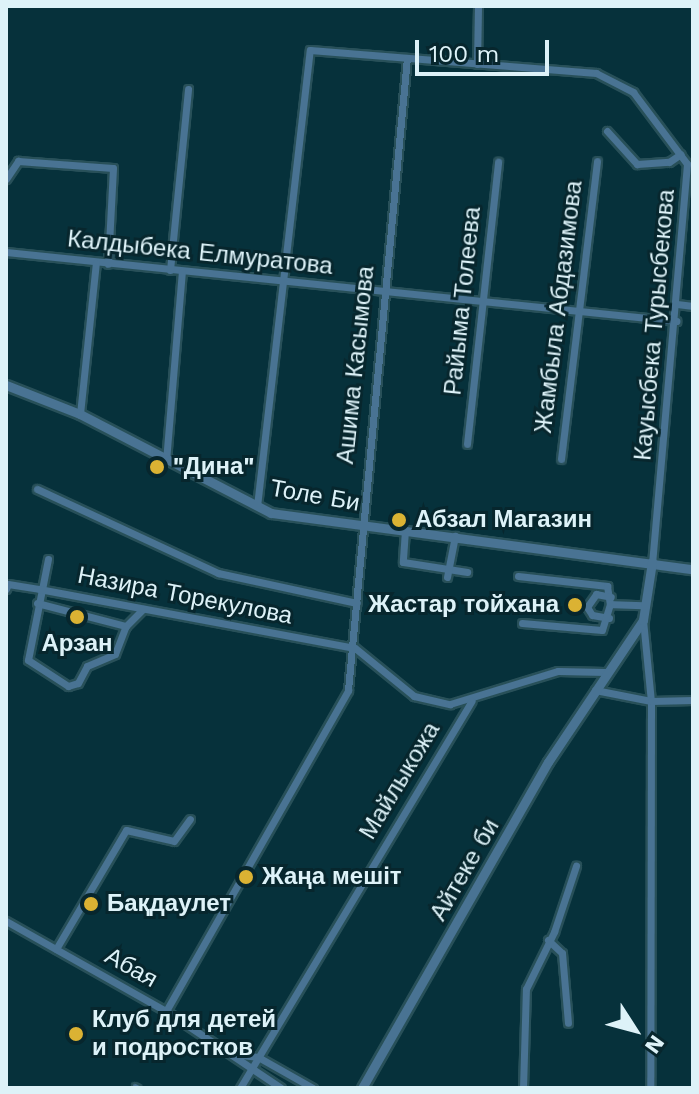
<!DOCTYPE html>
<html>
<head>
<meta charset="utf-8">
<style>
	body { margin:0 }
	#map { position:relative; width:699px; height:1094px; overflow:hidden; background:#06313b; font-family:"Work Sans",sans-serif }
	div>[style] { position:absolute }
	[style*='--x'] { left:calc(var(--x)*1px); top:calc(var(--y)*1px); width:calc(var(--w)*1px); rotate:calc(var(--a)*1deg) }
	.roads { filter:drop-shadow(2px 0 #285059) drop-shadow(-2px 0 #285059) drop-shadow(0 2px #285059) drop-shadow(0 -2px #285059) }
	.service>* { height:4px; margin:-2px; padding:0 2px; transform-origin:2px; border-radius:2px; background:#497393 }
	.minor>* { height:7px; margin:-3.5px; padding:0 3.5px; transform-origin:3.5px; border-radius:3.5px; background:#497393 }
	.tertiary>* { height:9px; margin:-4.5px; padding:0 4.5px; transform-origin:4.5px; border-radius:4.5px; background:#497393 }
	.dots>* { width:22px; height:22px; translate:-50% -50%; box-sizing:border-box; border:4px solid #07262d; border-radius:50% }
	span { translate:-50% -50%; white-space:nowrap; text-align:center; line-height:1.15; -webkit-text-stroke:6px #07262d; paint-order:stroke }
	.street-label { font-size:24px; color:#ddf2f8 }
	.poi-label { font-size:24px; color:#ddf2f8; font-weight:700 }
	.left { translate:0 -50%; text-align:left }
	.right { translate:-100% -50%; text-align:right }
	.frame { position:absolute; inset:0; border:8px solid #ddf2f8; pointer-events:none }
	.north { position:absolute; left:595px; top:990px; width:80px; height:80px; -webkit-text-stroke:6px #07262d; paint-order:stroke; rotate:126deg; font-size:22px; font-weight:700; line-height:32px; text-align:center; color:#ddf2f8 }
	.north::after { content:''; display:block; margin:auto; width:28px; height:36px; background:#ddf2f8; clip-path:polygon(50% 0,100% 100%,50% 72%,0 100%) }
	.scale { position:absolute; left:415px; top:40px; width:134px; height:36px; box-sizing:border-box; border:4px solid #ddf2f8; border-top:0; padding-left:10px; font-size:24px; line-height:28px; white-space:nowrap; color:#ddf2f8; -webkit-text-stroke:6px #07262d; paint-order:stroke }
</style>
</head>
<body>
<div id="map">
	<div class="roads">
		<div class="service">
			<div style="--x:135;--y:1086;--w:4;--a:27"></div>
		</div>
		<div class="minor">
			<div style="--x:477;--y:64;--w:58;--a:-89"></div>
			<div style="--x:607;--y:131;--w:45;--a:47.7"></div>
			<div style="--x:637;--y:164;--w:32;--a:-4"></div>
			<div style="--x:669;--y:162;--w:14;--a:-34"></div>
			<div style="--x:6;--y:179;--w:22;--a:-56"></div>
			<div style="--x:18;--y:161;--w:95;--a:4.2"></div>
			<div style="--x:113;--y:168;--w:96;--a:93"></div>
			<div style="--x:6;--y:252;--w:674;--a:5.88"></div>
			<div style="--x:170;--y:270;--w:182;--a:-84.3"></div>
			<div style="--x:677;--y:304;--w:16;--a:7"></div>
			<div style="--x:80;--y:414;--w:152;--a:-84"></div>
			<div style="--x:467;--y:444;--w:284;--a:-83.7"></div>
			<div style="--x:561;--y:459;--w:300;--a:-83.1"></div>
			<div style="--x:166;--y:461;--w:190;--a:-85.2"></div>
			<div style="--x:37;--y:489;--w:200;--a:24.9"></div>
			<div style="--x:218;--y:573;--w:142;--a:12.2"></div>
			<div style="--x:257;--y:506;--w:459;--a:-83.4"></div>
			<div style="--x:310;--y:50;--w:287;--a:4.6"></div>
			<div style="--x:596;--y:73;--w:42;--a:27.2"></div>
			<div style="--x:633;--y:92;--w:90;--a:53.1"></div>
			<div style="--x:687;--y:164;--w:400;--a:95"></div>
			<div style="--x:405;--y:530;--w:32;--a:94"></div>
			<div style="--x:403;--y:562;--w:65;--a:8.9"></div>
			<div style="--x:48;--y:559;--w:103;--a:101.2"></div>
			<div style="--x:28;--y:660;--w:48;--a:33"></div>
			<div style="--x:68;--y:686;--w:10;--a:-17"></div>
			<div style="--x:78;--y:683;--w:19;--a:-62"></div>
			<div style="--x:87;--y:666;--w:30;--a:-23"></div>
			<div style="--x:115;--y:654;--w:30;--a:-69"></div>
			<div style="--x:126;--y:626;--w:24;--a:-45"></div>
			<div style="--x:518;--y:576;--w:90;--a:6.4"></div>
			<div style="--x:607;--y:586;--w:18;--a:81"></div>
			<div style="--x:447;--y:577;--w:42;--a:-79"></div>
			<div style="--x:6;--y:589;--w:5;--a:-68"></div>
			<div style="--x:8;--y:584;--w:31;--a:9"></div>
			<div style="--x:39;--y:589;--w:321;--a:10.6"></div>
			<div style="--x:37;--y:603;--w:92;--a:14.5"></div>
			<div style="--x:609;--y:618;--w:17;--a:-170"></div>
			<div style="--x:592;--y:615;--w:9;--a:-122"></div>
			<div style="--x:587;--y:607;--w:16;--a:-55"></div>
			<div style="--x:596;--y:594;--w:15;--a:11"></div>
			<div style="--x:643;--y:620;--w:81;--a:84.4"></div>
			<div style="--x:651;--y:701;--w:387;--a:90.1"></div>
			<div style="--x:522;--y:623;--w:80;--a:5"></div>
			<div style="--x:602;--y:630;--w:27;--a:-73"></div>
			<div style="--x:610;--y:604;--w:36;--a:2"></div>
			<div style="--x:355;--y:648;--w:76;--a:39.1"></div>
			<div style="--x:414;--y:696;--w:37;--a:13"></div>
			<div style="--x:450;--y:704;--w:113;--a:-17"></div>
			<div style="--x:558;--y:671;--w:47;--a:1.2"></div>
			<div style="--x:595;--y:690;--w:57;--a:11.1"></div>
			<div style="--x:651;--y:701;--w:42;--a:-1.4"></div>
			<div style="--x:6;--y:921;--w:184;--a:29.4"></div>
			<div style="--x:166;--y:1011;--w:138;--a:33.8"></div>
			<div style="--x:548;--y:940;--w:19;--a:43"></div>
			<div style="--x:562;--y:953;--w:70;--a:85.1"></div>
			<div style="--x:56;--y:949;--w:138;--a:-59.5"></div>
			<div style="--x:126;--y:830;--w:49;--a:12.9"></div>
			<div style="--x:174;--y:841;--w:27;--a:-54"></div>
			<div style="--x:166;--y:1011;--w:369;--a:-60.4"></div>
			<div style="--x:348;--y:690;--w:635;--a:-84.67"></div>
			<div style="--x:234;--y:1054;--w:24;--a:7"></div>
			<div style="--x:258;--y:1057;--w:63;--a:29.4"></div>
			<div style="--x:240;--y:1088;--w:451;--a:-59.1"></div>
			<div style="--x:523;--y:1088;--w:99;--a:-88.3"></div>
			<div style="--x:526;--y:989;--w:64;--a:-63.8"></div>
			<div style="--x:554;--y:932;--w:70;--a:-71.6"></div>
		</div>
		<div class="tertiary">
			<div style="--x:6;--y:385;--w:79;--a:21.4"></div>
			<div style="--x:80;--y:414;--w:215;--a:27.4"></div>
			<div style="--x:271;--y:513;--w:426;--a:7.6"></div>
			<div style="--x:362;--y:1088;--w:375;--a:-60.3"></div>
			<div style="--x:548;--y:762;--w:171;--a:-56.2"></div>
			<div style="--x:643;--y:620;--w:59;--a:-81.2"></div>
		</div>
	</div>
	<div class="dots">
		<div style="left:157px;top:467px;background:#dbb233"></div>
		<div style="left:399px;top:520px;background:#dbb233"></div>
		<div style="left:575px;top:605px;background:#dbb233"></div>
		<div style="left:77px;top:617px;background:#dbb233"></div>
		<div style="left:246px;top:877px;background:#dbb233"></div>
		<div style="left:91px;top:904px;background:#dbb233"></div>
		<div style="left:76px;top:1034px;background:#dbb233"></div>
	</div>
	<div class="street-label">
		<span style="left:200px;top:253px;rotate:6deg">Калдыбека Елмуратова</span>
		<span style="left:463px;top:301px;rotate:-84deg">Райыма Толеева</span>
		<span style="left:559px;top:307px;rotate:-83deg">Жамбыла Абдазимова</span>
		<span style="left:655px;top:325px;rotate:-85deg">Кауысбека Турысбекова</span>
		<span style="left:356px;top:365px;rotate:-84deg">Ашима Касымова</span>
		<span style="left:315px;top:496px;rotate:10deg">Толе Би</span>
		<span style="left:185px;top:596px;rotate:11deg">Назира Торекулова</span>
		<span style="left:400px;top:781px;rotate:-59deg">Майлыкожа</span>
		<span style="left:465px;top:870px;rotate:-60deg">Айтеке би</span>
		<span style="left:131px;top:968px;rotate:29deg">Абая</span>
	</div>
	<div class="poi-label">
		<span class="left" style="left:173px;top:467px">"Дина"</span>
		<span class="left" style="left:415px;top:520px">Абзал Магазин</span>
		<span class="right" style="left:559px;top:605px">Жастар тойхана</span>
		<span style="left:77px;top:644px">Арзан</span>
		<span class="left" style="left:262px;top:877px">Жаңа мешіт</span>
		<span class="left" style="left:107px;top:904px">Бақдаулет</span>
		<span class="left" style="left:92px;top:1034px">Клуб для детей<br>и подростков</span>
	</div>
	<div class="frame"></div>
	<div class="north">N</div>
	<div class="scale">100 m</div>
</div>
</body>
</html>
